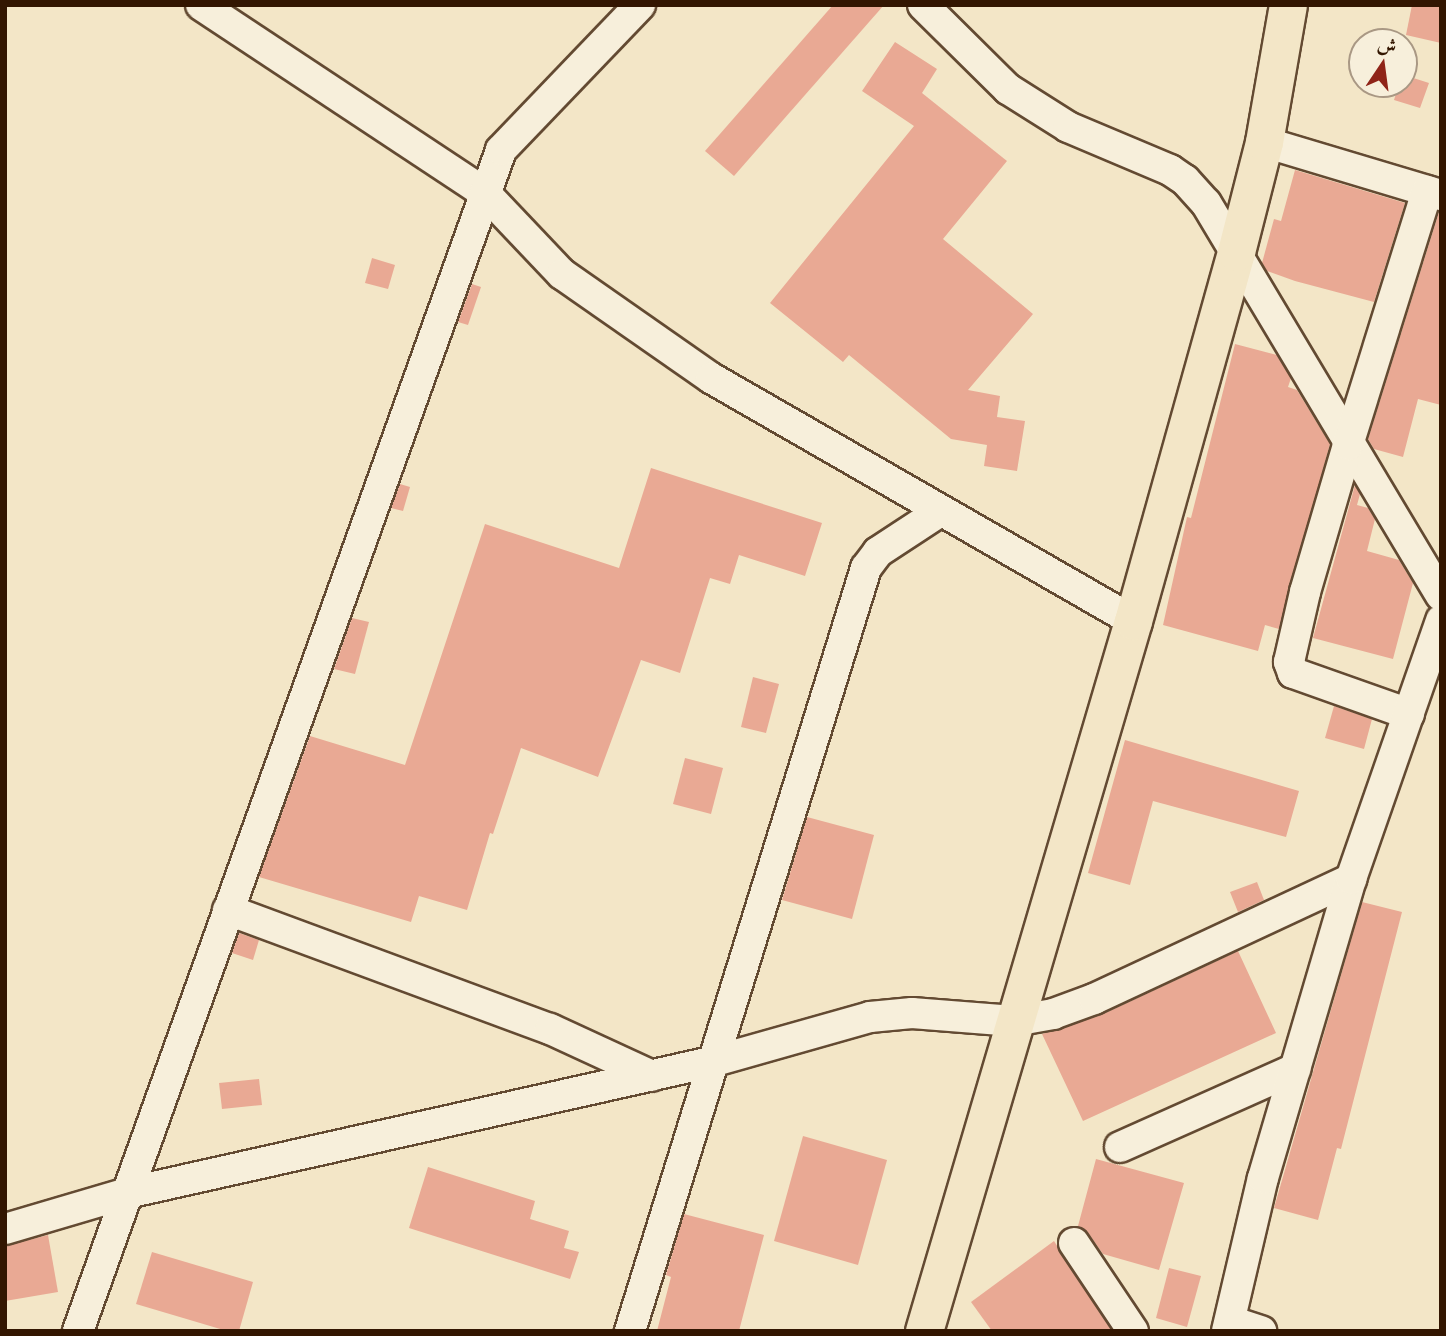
<!DOCTYPE html>
<html>
<head>
<meta charset="utf-8">
<style>
	body { margin:0 }
	#map { position:relative; width:1446px; height:1336px; overflow:hidden; background:#f3e6c7; font-family:"Gentium Book Plus",Amiri,serif }
	div>[style] { position:absolute }
	[style*='--x'] { left:calc(var(--x)*1px); top:calc(var(--y)*1px); width:calc(var(--w)*1px); rotate:calc(var(--a)*1deg) }
	.building>* { inset:0; background:#e9a994 }
	.roads { filter:drop-shadow(2px 0 #634a32) drop-shadow(-2px 0 #634a32) drop-shadow(0 2px #634a32) drop-shadow(0 -2px #634a32) }
	.minor>* { height:30px; margin:-15px; padding:0 15px; transform-origin:15px; border-radius:15px; background:#f7efdb }
	.major>* { height:37px; margin:-18.5px; padding:0 18.5px; transform-origin:18.5px; border-radius:18.5px; background:#f3e6c7 }
	span { translate:-50% -50%; white-space:nowrap; text-align:center; line-height:1.15; -webkit-text-stroke:5px #f7efdb; paint-order:stroke }
	.frame { position:absolute; inset:0; border:7px solid #331601; pointer-events:none }
	.north { position:absolute; left:1348px; top:28px; width:70px; height:70px; box-sizing:border-box; background:#f7efdb; border:2px solid #a99884; border-radius:50%; rotate:13deg; font-size:19px; font-weight:700; line-height:28px; text-align:center; color:#331601 }
	.north::after { content:''; display:block; margin:auto; width:24px; height:32px; background:#8f2418; clip-path:polygon(50% 0,100% 100%,50% 72%,0 100%) }
</style>
</head>
<body>
<div id="map">
	<div class="building">
		<div style="clip-path:polygon(833px 5px,884px 5px,734px 176px,705px 151px)"></div>
		<div style="clip-path:polygon(1412px 5px,1441px 5px,1441px 43px,1406px 35px)"></div>
		<div style="clip-path:polygon(895px 42px,937px 69px,922px 93px,1007px 161px,943px 239px,1033px 314px,968px 390px,1000px 396px,997px 417px,1025px 421px,1017px 471px,984px 466px,987px 445px,951px 439px,849px 355px,843px 362px,770px 303px,914px 126px,862px 91px)"></div>
		<div style="clip-path:polygon(1404px 75px,1429px 83px,1420px 108px,1394px 100px,1399px 84px,1404px 84px)"></div>
		<div style="clip-path:polygon(1295px 170px,1405px 203px,1374px 302px,1295px 281px,1267px 271px,1262px 263px,1274px 219px,1281px 221px)"></div>
		<div style="clip-path:polygon(1439px 212px,1441px 405px,1418px 399px,1403px 457px,1374px 449px,1368px 439px)"></div>
		<div style="clip-path:polygon(372px 258px,395px 265px,388px 289px,365px 283px)"></div>
		<div style="clip-path:polygon(472px 284px,481px 287px,468px 325px,458px 322px)"></div>
		<div style="clip-path:polygon(1235px 344px,1277px 355px,1291px 378px,1288px 387px,1297px 390px,1330px 444px,1279px 629px,1265px 625px,1258px 651px,1163px 625px,1187px 517px,1191px 518px)"></div>
		<div style="clip-path:polygon(651px 468px,822px 523px,805px 576px,739px 555px,730px 584px,710px 578px,680px 673px,641px 660px,598px 777px,521px 748px,493px 834px,490px 833px,467px 910px,419px 896px,411px 922px,259px 877px,310px 736px,405px 765px,485px 524px,619px 568px)"></div>
		<div style="clip-path:polygon(400px 484px,410px 487px,403px 511px,391px 508px)"></div>
		<div style="clip-path:polygon(1355px 485px,1360px 494px,1357px 505px,1368px 508px,1375px 519px,1367px 551px,1399px 560px,1413px 583px,1393px 659px,1313px 638px)"></div>
		<div style="clip-path:polygon(352px 618px,369px 622px,355px 674px,334px 669px)"></div>
		<div style="clip-path:polygon(753px 677px,779px 684px,766px 733px,741px 727px)"></div>
		<div style="clip-path:polygon(1334px 706px,1372px 719px,1364px 749px,1325px 738px)"></div>
		<div style="clip-path:polygon(1125px 740px,1299px 791px,1286px 837px,1153px 801px,1130px 885px,1088px 873px)"></div>
		<div style="clip-path:polygon(685px 758px,723px 768px,711px 814px,673px 804px)"></div>
		<div style="clip-path:polygon(807px 817px,874px 835px,852px 919px,782px 900px)"></div>
		<div style="clip-path:polygon(1257px 882px,1264px 900px,1238px 912px,1230px 892px)"></div>
		<div style="clip-path:polygon(1362px 902px,1402px 912px,1341px 1149px,1337px 1148px,1318px 1220px,1274px 1208px)"></div>
		<div style="clip-path:polygon(239px 933px,259px 940px,253px 960px,232px 953px)"></div>
		<div style="clip-path:polygon(1238px 951px,1276px 1033px,1083px 1121px,1042px 1034px,1101px 1015px)"></div>
		<div style="clip-path:polygon(259px 1079px,262px 1105px,222px 1109px,219px 1083px)"></div>
		<div style="clip-path:polygon(803px 1136px,887px 1160px,858px 1265px,774px 1241px)"></div>
		<div style="clip-path:polygon(1096px 1159px,1184px 1183px,1159px 1270px,1103px 1254px,1088px 1233px,1078px 1226px)"></div>
		<div style="clip-path:polygon(428px 1167px,535px 1201px,530px 1219px,569px 1231px,564px 1248px,579px 1252px,570px 1279px,409px 1228px)"></div>
		<div style="clip-path:polygon(684px 1214px,764px 1235px,739px 1331px,657px 1331px,671px 1277px,666px 1275px)"></div>
		<div style="clip-path:polygon(48px 1235px,58px 1292px,5px 1301px,5px 1246px)"></div>
		<div style="clip-path:polygon(1054px 1241px,1112px 1331px,992px 1331px,971px 1302px)"></div>
		<div style="clip-path:polygon(152px 1252px,253px 1282px,239px 1331px,227px 1331px,136px 1304px)"></div>
		<div style="clip-path:polygon(1169px 1268px,1201px 1276px,1187px 1327px,1156px 1318px)"></div>
	</div>
	<div class="roads">
		<div class="minor">
			<div style="--x:201;--y:5;--w:341;--a:33.5"></div>
			<div style="--x:485;--y:193;--w:112;--a:46.5"></div>
			<div style="--x:562;--y:274;--w:182;--a:34.9"></div>
			<div style="--x:711;--y:378;--w:487;--a:29.9"></div>
			<div style="--x:923;--y:5;--w:120;--a:44.7"></div>
			<div style="--x:1008;--y:89;--w:71;--a:32.3"></div>
			<div style="--x:1068;--y:127;--w:111;--a:22.9"></div>
			<div style="--x:1170;--y:170;--w:18;--a:34"></div>
			<div style="--x:1185;--y:180;--w:31;--a:48"></div>
			<div style="--x:1206;--y:203;--w:457;--a:59.1"></div>
			<div style="--x:1264;--y:142;--w:185;--a:16.7"></div>
			<div style="--x:1409;--y:714;--w:123;--a:-160.5"></div>
			<div style="--x:1293;--y:673;--w:12;--a:-110"></div>
			<div style="--x:1289;--y:662;--w:72;--a:-77.1"></div>
			<div style="--x:1305;--y:592;--w:153;--a:-73.7"></div>
			<div style="--x:1348;--y:445;--w:266;--a:-72.7"></div>
			<div style="--x:228;--y:910;--w:343;--a:20.3"></div>
			<div style="--x:550;--y:1029;--w:112;--a:24.7"></div>
			<div style="--x:1120;--y:1147;--w:192;--a:-24"></div>
			<div style="--x:5;--y:1229;--w:127;--a:-16.4"></div>
			<div style="--x:127;--y:1193;--w:599;--a:-12.64"></div>
			<div style="--x:711;--y:1062;--w:165;--a:-15.8"></div>
			<div style="--x:870;--y:1017;--w:42;--a:-5.4"></div>
			<div style="--x:912;--y:1013;--w:102;--a:4.5"></div>
			<div style="--x:1014;--y:1021;--w:40;--a:-10"></div>
			<div style="--x:1053;--y:1014;--w:44;--a:-20.1"></div>
			<div style="--x:1094;--y:999;--w:284;--a:-25"></div>
			<div style="--x:1074;--y:1243;--w:106;--a:56.2"></div>
			<div style="--x:1230;--y:1321;--w:33;--a:18"></div>
			<div style="--x:78;--y:1331;--w:1254;--a:-70.29"></div>
			<div style="--x:501;--y:150;--w:201;--a:-46.2"></div>
			<div style="--x:630;--y:1331;--w:799;--a:-72.81"></div>
			<div style="--x:866;--y:568;--w:20;--a:-53"></div>
			<div style="--x:878;--y:552;--w:73;--a:-33.3"></div>
			<div style="--x:1227;--y:1331;--w:157;--a:-76.8"></div>
			<div style="--x:1263;--y:1178;--w:312;--a:-73.6"></div>
			<div style="--x:1351;--y:879;--w:274;--a:-70.8"></div>
		</div>
		<div class="major">
			<div style="--x:924;--y:1331;--w:740;--a:-73.6"></div>
			<div style="--x:1133;--y:621;--w:383;--a:-74.4"></div>
			<div style="--x:1236;--y:252;--w:114;--a:-75.7"></div>
			<div style="--x:1264;--y:142;--w:139;--a:-80.1"></div>
		</div>
	</div>
	<div class="frame"></div>
	<div class="north">ش</div>
</div>
</body>
</html>
